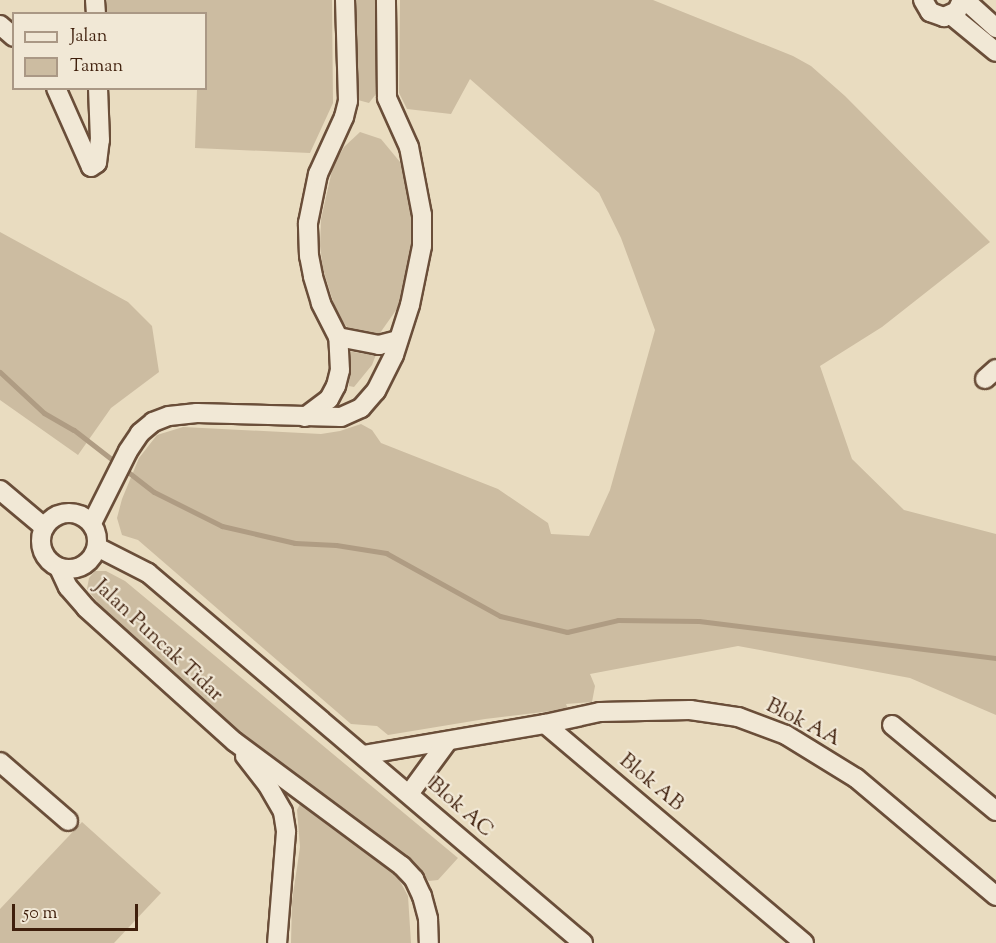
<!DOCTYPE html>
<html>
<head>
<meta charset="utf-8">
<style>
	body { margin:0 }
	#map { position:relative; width:996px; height:943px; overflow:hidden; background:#e9dcc0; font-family:"Sorts Mill Goudy",serif }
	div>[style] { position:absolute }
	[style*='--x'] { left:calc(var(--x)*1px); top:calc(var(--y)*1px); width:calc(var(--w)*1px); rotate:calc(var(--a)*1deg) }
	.green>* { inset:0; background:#ccbca1 }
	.stream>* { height:5px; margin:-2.5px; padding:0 2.5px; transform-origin:2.5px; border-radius:2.5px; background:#af9c83 }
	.roads { filter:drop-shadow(2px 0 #6a4e39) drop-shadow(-2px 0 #6a4e39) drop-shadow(0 2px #6a4e39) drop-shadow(0 -2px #6a4e39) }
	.minor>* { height:18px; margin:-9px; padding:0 9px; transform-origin:9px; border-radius:9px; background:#f1e8d6 }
	.minor>.ring { margin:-9px; padding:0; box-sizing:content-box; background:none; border:18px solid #f1e8d6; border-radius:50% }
	span { translate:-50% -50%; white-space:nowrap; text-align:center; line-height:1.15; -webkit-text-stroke:4.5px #f1e8d6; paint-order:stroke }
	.street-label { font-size:21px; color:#3f1f0c }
	.legend { position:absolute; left:12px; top:12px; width:195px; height:78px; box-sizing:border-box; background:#f1e8d6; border:2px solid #aa9885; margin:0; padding:8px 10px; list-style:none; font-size:18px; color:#3f1f0c }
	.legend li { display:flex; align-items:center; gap:12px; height:30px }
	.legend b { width:30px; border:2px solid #aa9885 }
	.scale { position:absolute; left:12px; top:904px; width:126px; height:27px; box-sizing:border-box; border:3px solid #3f1f0c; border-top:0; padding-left:8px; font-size:18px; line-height:21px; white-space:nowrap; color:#3f1f0c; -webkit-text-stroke:4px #f1e8d6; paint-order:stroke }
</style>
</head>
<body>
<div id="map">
	<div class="green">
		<div style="clip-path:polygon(107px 0,332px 0,333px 103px,310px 153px,195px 148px,197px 89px,206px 88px,206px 14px,107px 13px)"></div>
		<div style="clip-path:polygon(355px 0,376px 0,376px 94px,369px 103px,358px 100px,355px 93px)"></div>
		<div style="clip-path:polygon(400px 0,653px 0,793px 56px,811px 66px,845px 96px,990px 242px,882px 327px,820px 366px,852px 459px,904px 510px,996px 534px,996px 715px,910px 678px,738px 646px,590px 674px,595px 686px,592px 702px,566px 704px,568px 709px,485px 719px,388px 735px,377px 726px,351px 724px,138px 540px,122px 535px,117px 518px,122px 499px,139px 458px,157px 435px,183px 427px,321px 434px,340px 431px,361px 424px,372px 430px,381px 443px,498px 489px,548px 523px,551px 534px,589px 536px,610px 490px,655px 330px,621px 238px,599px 193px,470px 79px,451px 114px,407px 109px,399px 93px)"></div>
		<div style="clip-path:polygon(360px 132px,381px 139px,400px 162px,409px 189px,413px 223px,410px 260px,399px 306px,380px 333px,369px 336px,347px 327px,337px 314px,323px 269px,320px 246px,321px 219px,333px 166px,344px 147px)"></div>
		<div style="clip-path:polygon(0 232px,128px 302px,152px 326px,159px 372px,111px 408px,78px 455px,0 400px)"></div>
		<div style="clip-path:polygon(347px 351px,366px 354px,377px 352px,372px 365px,354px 387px,349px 386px,350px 363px)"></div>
		<div style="clip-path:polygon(95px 571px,106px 571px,125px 581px,458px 858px,438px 880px,429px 881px,396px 848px,246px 737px,103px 609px,87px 589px,89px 578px)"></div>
		<div style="clip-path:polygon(300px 804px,311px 808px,395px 872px,408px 896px,411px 943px,291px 943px,292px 901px,300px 847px,297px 810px)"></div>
		<div style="clip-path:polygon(82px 822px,161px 893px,114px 943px,0 943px,0 909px)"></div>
	</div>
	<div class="stream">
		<div style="--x:0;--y:372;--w:60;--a:43"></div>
		<div style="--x:44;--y:413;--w:34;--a:30"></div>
		<div style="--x:74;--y:430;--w:101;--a:37.8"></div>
		<div style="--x:154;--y:492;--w:76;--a:26.6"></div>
		<div style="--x:222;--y:526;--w:75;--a:13.1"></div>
		<div style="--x:295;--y:543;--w:41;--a:2.8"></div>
		<div style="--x:336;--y:545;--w:51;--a:9.1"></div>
		<div style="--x:386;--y:553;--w:130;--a:28.9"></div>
		<div style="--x:500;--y:616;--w:69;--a:13.4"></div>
		<div style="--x:567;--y:632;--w:52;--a:-13.2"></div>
		<div style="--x:618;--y:620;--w:81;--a:0.7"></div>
		<div style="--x:699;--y:621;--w:299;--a:7.1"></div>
	</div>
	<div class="roads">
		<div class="minor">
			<div style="--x:95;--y:0;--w:14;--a:86"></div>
			<div style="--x:923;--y:0;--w:14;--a:60"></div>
			<div style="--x:930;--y:12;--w:15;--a:20"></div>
			<div style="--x:944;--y:17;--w:14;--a:-25"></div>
			<div style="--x:957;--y:11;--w:12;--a:-66"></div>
			<div style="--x:965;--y:0;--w:42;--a:42.1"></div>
			<div style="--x:951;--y:15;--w:58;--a:39.4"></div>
			<div style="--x:0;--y:25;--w:18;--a:41"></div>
			<div style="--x:56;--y:88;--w:86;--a:66.1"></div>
			<div style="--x:91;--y:167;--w:7;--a:-34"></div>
			<div style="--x:97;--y:163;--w:23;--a:-83"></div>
			<div style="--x:100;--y:140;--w:52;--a:-92.2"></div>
			<div style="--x:338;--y:337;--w:42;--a:11"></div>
			<div style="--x:379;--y:345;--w:20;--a:-15"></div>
			<div style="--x:985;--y:379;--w:15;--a:-42"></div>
			<div style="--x:305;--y:417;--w:30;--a:-37"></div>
			<div style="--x:329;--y:399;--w:15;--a:-62"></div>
			<div style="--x:336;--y:386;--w:16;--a:-76"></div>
			<div style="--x:340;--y:370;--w:33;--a:-93"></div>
			<div style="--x:338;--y:337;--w:38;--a:-117"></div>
			<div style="--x:321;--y:303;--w:28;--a:-107"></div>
			<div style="--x:313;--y:276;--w:20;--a:-101"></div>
			<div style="--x:309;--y:256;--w:33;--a:-92"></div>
			<div style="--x:308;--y:223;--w:50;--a:-78.5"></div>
			<div style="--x:318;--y:174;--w:63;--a:-65.5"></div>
			<div style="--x:344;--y:117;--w:16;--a:-76"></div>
			<div style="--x:348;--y:101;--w:101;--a:-91.7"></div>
			<div style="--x:0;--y:490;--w:57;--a:40.1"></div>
			<div class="ring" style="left:41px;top:513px;width:38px;height:38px"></div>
			<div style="--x:92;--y:523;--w:80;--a:-63.4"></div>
			<div style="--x:128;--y:451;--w:22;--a:-56"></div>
			<div style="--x:140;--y:433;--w:17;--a:-40"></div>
			<div style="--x:153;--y:422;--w:17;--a:-21"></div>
			<div style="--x:169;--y:416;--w:28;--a:-6"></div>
			<div style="--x:197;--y:413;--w:144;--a:1.6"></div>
			<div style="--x:341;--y:417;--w:22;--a:-24"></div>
			<div style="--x:361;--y:408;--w:23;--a:-49"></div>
			<div style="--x:376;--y:391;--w:40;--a:-63.4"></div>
			<div style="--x:394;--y:355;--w:52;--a:-72.3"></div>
			<div style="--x:410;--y:305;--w:60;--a:-78.5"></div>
			<div style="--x:422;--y:246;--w:31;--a:-90"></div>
			<div style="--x:422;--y:215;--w:69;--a:-100.8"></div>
			<div style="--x:409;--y:147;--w:54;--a:-114.2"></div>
			<div style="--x:387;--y:98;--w:98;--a:-90.6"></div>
			<div style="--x:97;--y:547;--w:57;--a:27"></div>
			<div style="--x:148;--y:573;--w:571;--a:40.38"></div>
			<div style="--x:59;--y:568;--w:21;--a:65"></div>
			<div style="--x:68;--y:587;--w:28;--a:49"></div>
			<div style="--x:86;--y:608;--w:200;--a:42"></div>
			<div style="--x:235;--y:742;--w:208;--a:36.6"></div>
			<div style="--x:402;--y:866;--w:18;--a:47"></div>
			<div style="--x:414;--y:879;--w:19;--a:65"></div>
			<div style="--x:422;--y:896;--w:24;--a:75"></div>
			<div style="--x:428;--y:919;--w:24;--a:88"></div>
			<div style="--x:545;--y:724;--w:56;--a:-12.3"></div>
			<div style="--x:600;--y:712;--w:90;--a:-1.3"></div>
			<div style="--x:690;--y:710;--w:49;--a:8.3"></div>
			<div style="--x:738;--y:717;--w:51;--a:20.6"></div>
			<div style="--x:786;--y:735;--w:82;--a:31.6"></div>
			<div style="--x:856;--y:778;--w:183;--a:40.1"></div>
			<div style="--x:892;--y:725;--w:135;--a:39.6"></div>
			<div style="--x:363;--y:755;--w:185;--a:-9.7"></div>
			<div style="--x:545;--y:724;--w:339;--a:40.2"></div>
			<div style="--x:245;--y:756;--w:36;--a:52"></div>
			<div style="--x:267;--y:784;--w:32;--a:60"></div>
			<div style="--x:283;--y:812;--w:20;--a:81"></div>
			<div style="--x:286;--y:832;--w:111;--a:94.6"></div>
			<div style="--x:0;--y:762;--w:90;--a:40.9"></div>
			<div style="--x:409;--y:794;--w:64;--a:-53.8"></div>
		</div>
	</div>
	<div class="street-label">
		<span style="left:158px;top:641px;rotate:43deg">Jalan Puncak Tidar</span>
		<span style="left:803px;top:723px;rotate:27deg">Blok AA</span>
		<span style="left:651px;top:783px;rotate:40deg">Blok AB</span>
		<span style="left:460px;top:808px;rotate:41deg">Blok AC</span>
	</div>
	<ul class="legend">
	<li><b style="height:8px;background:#f1e8d6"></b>Jalan</li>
	<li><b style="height:16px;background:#ccbca1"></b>Taman</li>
	</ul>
	<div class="scale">50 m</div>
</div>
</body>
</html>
